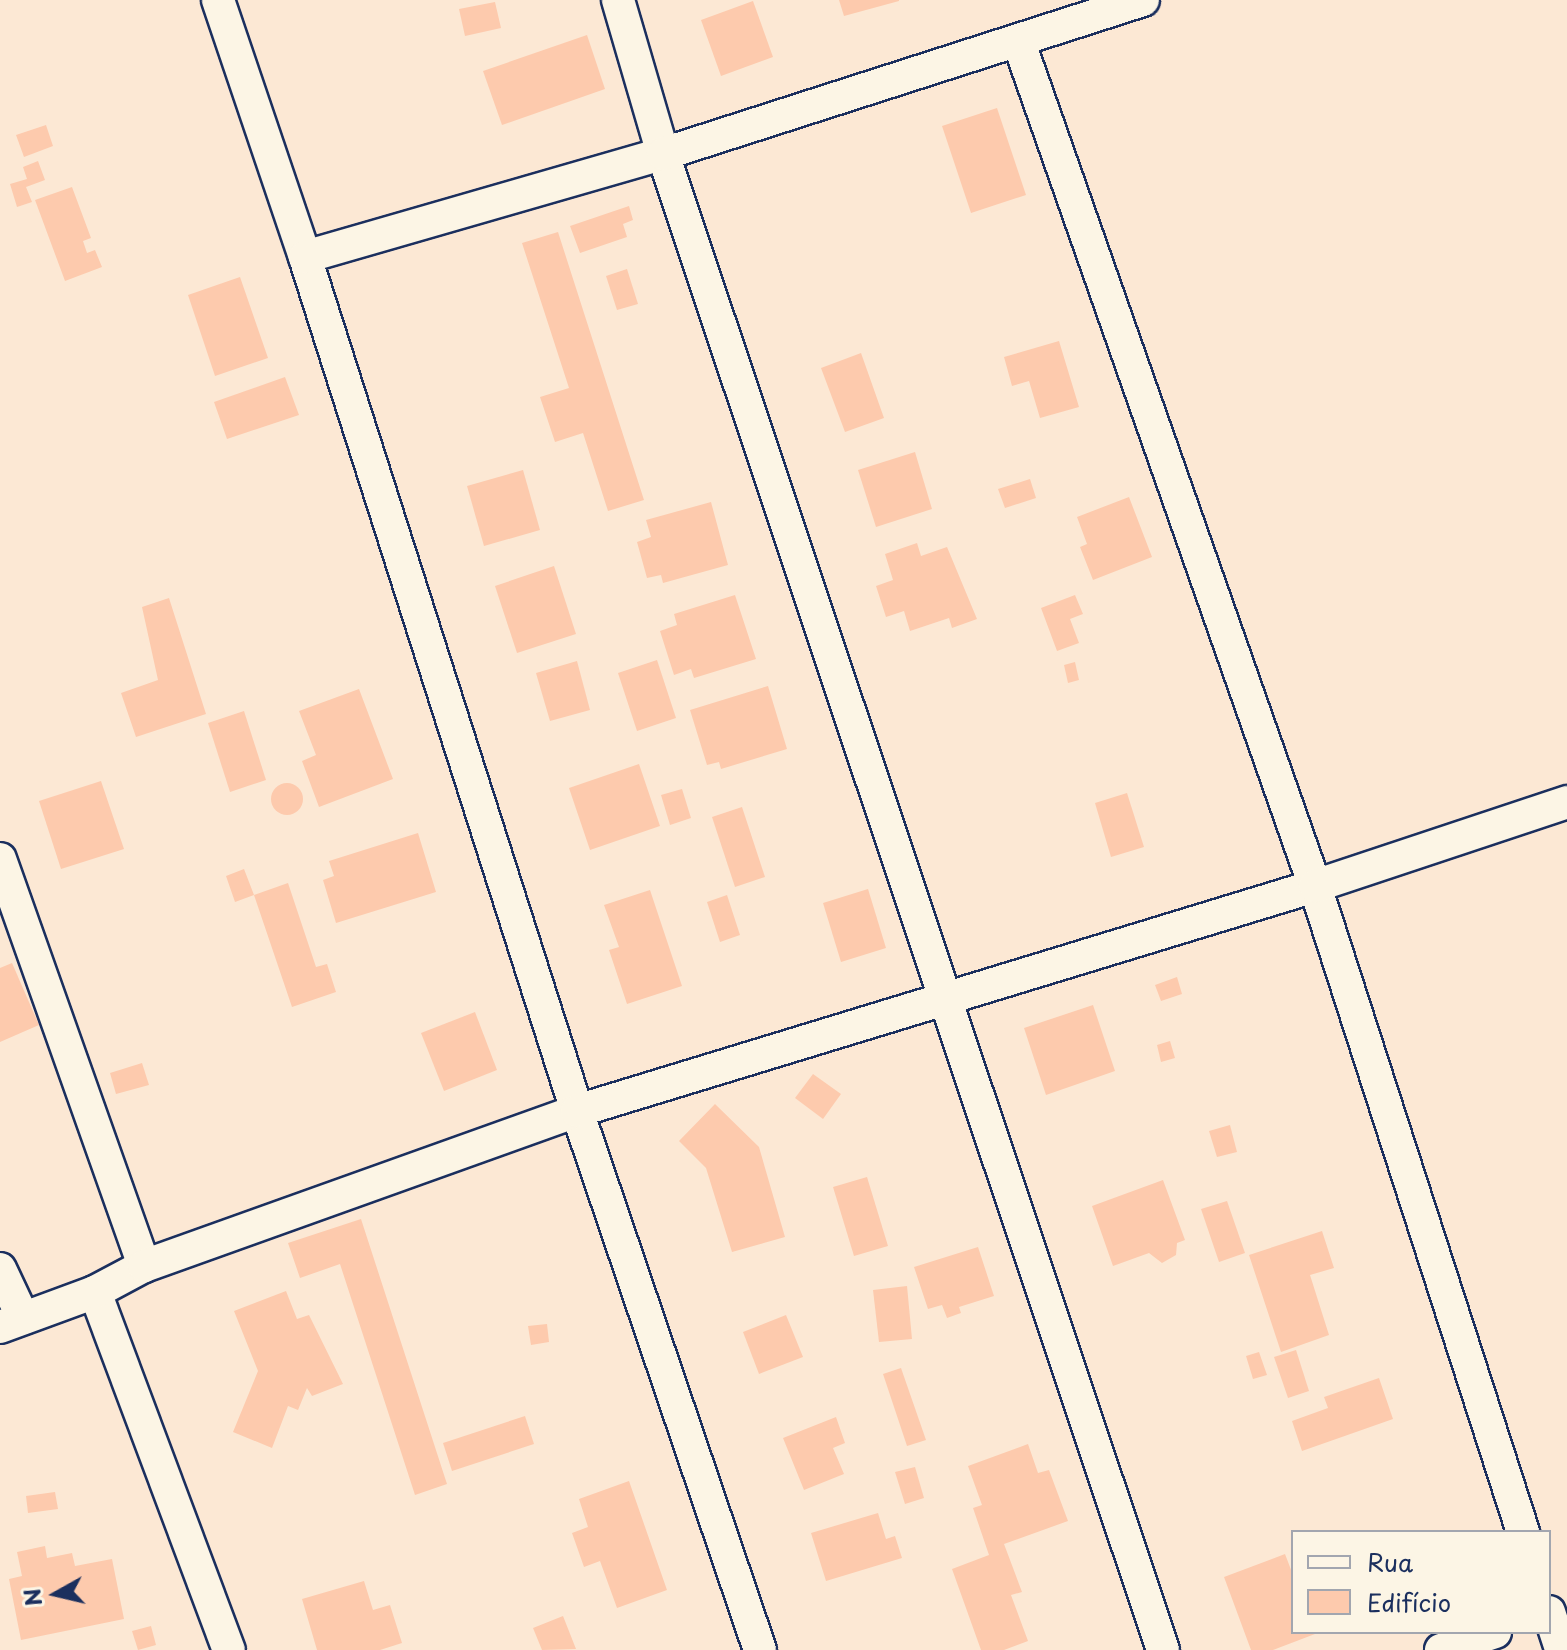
<!DOCTYPE html>
<html>
<head>
<meta charset="utf-8">
<style>
	body { margin:0 }
	#map { position:relative; width:1567px; height:1650px; overflow:hidden; background:#fce8d4; font-family:"Playpen Sans",sans-serif }
	div>[style] { position:absolute }
	[style*='--x'] { left:calc(var(--x)*1px); top:calc(var(--y)*1px); width:calc(var(--w)*1px); rotate:calc(var(--a)*1deg) }
	.building>* { inset:0; background:#fdcaad }
	.round { border-radius:50% }
	.roads { filter:drop-shadow(2px 0 #1b2f5e) drop-shadow(-2px 0 #1b2f5e) drop-shadow(0 2px #1b2f5e) drop-shadow(0 -2px #1b2f5e) }
	.minor>* { height:32px; margin:-16px; padding:0 16px; transform-origin:16px; border-radius:16px; background:#fcf5e5 }
	span { translate:-50% -50%; white-space:nowrap; text-align:center; line-height:1.15; -webkit-text-stroke:6px #fcf5e5; paint-order:stroke }
	.legend { position:absolute; left:1291px; top:1530px; width:260px; height:104px; box-sizing:border-box; background:#fcf5e5; border:2px solid #a2a6af; margin:0; padding:10px 14px; list-style:none; font-size:24px; color:#1b2f5e }
	.legend li { display:flex; align-items:center; gap:16px; height:40px }
	.legend b { width:40px; border:2px solid #a2a6af }
	.north { position:absolute; left:16px; top:1554px; width:80px; height:80px; -webkit-text-stroke:6px #fcf5e5; paint-order:stroke; rotate:262deg; font-size:22px; font-weight:700; line-height:32px; text-align:center; color:#1b2f5e }
	.north::after { content:''; display:block; margin:auto; width:28px; height:36px; background:#1b2f5e; clip-path:polygon(50% 0,100% 100%,50% 72%,0 100%) }
</style>
</head>
<body>
<div id="map">
	<div class="building">
		<div style="clip-path:polygon(839px 0,899px 0,899px 1px,844px 16px)"></div>
		<div style="clip-path:polygon(753px 1px,773px 57px,721px 76px,701px 20px)"></div>
		<div style="clip-path:polygon(495px 2px,501px 28px,465px 36px,459px 9px)"></div>
		<div style="clip-path:polygon(587px 35px,605px 89px,502px 125px,483px 71px)"></div>
		<div style="clip-path:polygon(997px 108px,1026px 195px,971px 213px,942px 126px)"></div>
		<div style="clip-path:polygon(46px 125px,53px 146px,24px 157px,16px 135px)"></div>
		<div style="clip-path:polygon(38px 161px,45px 180px,26px 187px,32px 202px,17px 207px,10px 184px,27px 179px,23px 167px)"></div>
		<div style="clip-path:polygon(72px 187px,91px 238px,83px 241px,87px 253px,95px 250px,102px 267px,65px 281px,35px 200px)"></div>
		<div style="clip-path:polygon(629px 206px,633px 220px,623px 224px,627px 237px,580px 253px,570px 226px)"></div>
		<div style="clip-path:polygon(558px 232px,644px 500px,608px 511px,583px 433px,555px 442px,540px 397px,569px 388px,522px 243px)"></div>
		<div style="clip-path:polygon(627px 269px,638px 304px,617px 310px,606px 276px)"></div>
		<div style="clip-path:polygon(240px 277px,268px 358px,215px 376px,188px 295px)"></div>
		<div style="clip-path:polygon(1059px 341px,1079px 407px,1040px 418px,1029px 381px,1012px 386px,1004px 357px)"></div>
		<div style="clip-path:polygon(861px 353px,884px 418px,845px 432px,821px 368px)"></div>
		<div style="clip-path:polygon(285px 377px,299px 415px,227px 439px,214px 402px)"></div>
		<div style="clip-path:polygon(915px 452px,932px 509px,876px 527px,858px 470px)"></div>
		<div style="clip-path:polygon(523px 470px,540px 530px,484px 546px,467px 486px)"></div>
		<div style="clip-path:polygon(1030px 479px,1036px 498px,1005px 508px,998px 489px)"></div>
		<div style="clip-path:polygon(1129px 497px,1152px 557px,1093px 580px,1080px 547px,1087px 544px,1077px 517px)"></div>
		<div style="clip-path:polygon(711px 502px,728px 565px,663px 583px,661px 575px,647px 578px,637px 542px,651px 537px,646px 520px)"></div>
		<div style="clip-path:polygon(917px 543px,921px 556px,947px 547px,977px 619px,952px 628px,949px 618px,910px 631px,904px 611px,886px 617px,876px 586px,893px 580px,885px 554px)"></div>
		<div style="clip-path:polygon(554px 566px,576px 634px,517px 653px,495px 586px)"></div>
		<div style="clip-path:polygon(735px 595px,756px 659px,694px 678px,691px 669px,674px 675px,660px 631px,677px 625px,674px 614px)"></div>
		<div style="clip-path:polygon(1075px 595px,1083px 614px,1070px 619px,1079px 643px,1057px 651px,1041px 608px)"></div>
		<div style="clip-path:polygon(169px 598px,206px 714px,136px 737px,121px 693px,158px 680px,142px 607px)"></div>
		<div style="clip-path:polygon(657px 660px,676px 718px,637px 731px,618px 673px)"></div>
		<div style="clip-path:polygon(577px 661px,590px 710px,550px 721px,536px 673px)"></div>
		<div style="clip-path:polygon(1075px 662px,1079px 680px,1068px 683px,1064px 665px)"></div>
		<div style="clip-path:polygon(768px 686px,787px 749px,721px 769px,719px 762px,707px 765px,690px 710px)"></div>
		<div style="clip-path:polygon(359px 689px,393px 779px,319px 807px,302px 761px,316px 755px,299px 711px)"></div>
		<div style="clip-path:polygon(244px 711px,266px 780px,230px 792px,208px 723px)"></div>
		<div style="clip-path:polygon(639px 764px,660px 826px,590px 850px,569px 788px)"></div>
		<div style="clip-path:polygon(101px 781px,124px 849px,61px 869px,39px 801px)"></div>
		<div class="round" style="left:271px;top:783px;width:32px;height:32px"></div>
		<div style="clip-path:polygon(682px 789px,691px 818px,670px 825px,661px 795px)"></div>
		<div style="clip-path:polygon(1127px 793px,1144px 847px,1111px 857px,1095px 803px)"></div>
		<div style="clip-path:polygon(742px 807px,765px 877px,735px 887px,712px 817px)"></div>
		<div style="clip-path:polygon(418px 833px,436px 892px,336px 923px,323px 880px,334px 876px,329px 861px)"></div>
		<div style="clip-path:polygon(244px 869px,254px 895px,288px 883px,316px 967px,327px 964px,336px 992px,292px 1007px,254px 895px,235px 902px,226px 876px)"></div>
		<div style="clip-path:polygon(868px 889px,886px 948px,841px 962px,823px 903px)"></div>
		<div style="clip-path:polygon(650px 890px,682px 986px,627px 1004px,609px 950px,619px 947px,604px 905px)"></div>
		<div style="clip-path:polygon(727px 895px,740px 935px,720px 942px,707px 902px)"></div>
		<div style="clip-path:polygon(12px 963px,39px 1025px,0 1042px,0 968px)"></div>
		<div style="clip-path:polygon(1177px 977px,1182px 994px,1161px 1001px,1155px 985px)"></div>
		<div style="clip-path:polygon(1093px 1005px,1115px 1071px,1046px 1095px,1024px 1028px)"></div>
		<div style="clip-path:polygon(475px 1012px,497px 1070px,444px 1091px,421px 1033px)"></div>
		<div style="clip-path:polygon(1170px 1041px,1175px 1058px,1161px 1062px,1157px 1045px)"></div>
		<div style="clip-path:polygon(142px 1063px,149px 1085px,116px 1094px,110px 1073px)"></div>
		<div style="clip-path:polygon(813px 1074px,841px 1094px,823px 1119px,795px 1098px)"></div>
		<div style="clip-path:polygon(715px 1104px,759px 1147px,785px 1237px,732px 1252px,706px 1168px,679px 1141px)"></div>
		<div style="clip-path:polygon(1230px 1125px,1237px 1152px,1217px 1157px,1209px 1131px)"></div>
		<div style="clip-path:polygon(867px 1177px,888px 1246px,854px 1256px,833px 1187px)"></div>
		<div style="clip-path:polygon(1163px 1180px,1185px 1240px,1177px 1243px,1176px 1255px,1162px 1263px,1149px 1253px,1113px 1266px,1092px 1206px)"></div>
		<div style="clip-path:polygon(1227px 1201px,1245px 1253px,1219px 1262px,1201px 1209px)"></div>
		<div style="clip-path:polygon(361px 1219px,447px 1484px,415px 1495px,340px 1264px,300px 1278px,288px 1243px)"></div>
		<div style="clip-path:polygon(1322px 1231px,1334px 1268px,1310px 1275px,1329px 1335px,1281px 1352px,1249px 1255px)"></div>
		<div style="clip-path:polygon(978px 1247px,994px 1296px,959px 1307px,961px 1313px,947px 1318px,942px 1305px,928px 1309px,914px 1267px)"></div>
		<div style="clip-path:polygon(907px 1286px,912px 1339px,879px 1342px,873px 1290px)"></div>
		<div style="clip-path:polygon(286px 1291px,297px 1319px,309px 1315px,343px 1384px,312px 1396px,307px 1388px,298px 1410px,288px 1406px,272px 1448px,233px 1432px,258px 1371px,234px 1311px)"></div>
		<div style="clip-path:polygon(786px 1315px,803px 1357px,759px 1374px,743px 1332px)"></div>
		<div style="clip-path:polygon(547px 1324px,549px 1342px,531px 1345px,528px 1326px)"></div>
		<div style="clip-path:polygon(1296px 1350px,1309px 1391px,1288px 1398px,1274px 1357px)"></div>
		<div style="clip-path:polygon(1259px 1352px,1267px 1375px,1253px 1379px,1246px 1356px)"></div>
		<div style="clip-path:polygon(901px 1368px,926px 1440px,907px 1446px,883px 1374px)"></div>
		<div style="clip-path:polygon(1379px 1378px,1393px 1419px,1302px 1451px,1292px 1421px,1328px 1408px,1324px 1397px)"></div>
		<div style="clip-path:polygon(525px 1416px,534px 1444px,452px 1471px,443px 1443px)"></div>
		<div style="clip-path:polygon(836px 1417px,845px 1443px,833px 1448px,844px 1474px,804px 1490px,783px 1438px)"></div>
		<div style="clip-path:polygon(1028px 1444px,1038px 1473px,1049px 1470px,1068px 1521px,1004px 1544px,1022px 1592px,1011px 1595px,1028px 1641px,1004px 1650px,981px 1650px,952px 1569px,989px 1555px,973px 1508px,982px 1505px,968px 1466px)"></div>
		<div style="clip-path:polygon(915px 1467px,924px 1498px,905px 1504px,895px 1472px)"></div>
		<div style="clip-path:polygon(629px 1481px,667px 1590px,617px 1608px,600px 1561px,584px 1567px,572px 1533px,588px 1527px,579px 1499px)"></div>
		<div style="clip-path:polygon(55px 1492px,58px 1509px,28px 1513px,26px 1496px)"></div>
		<div style="clip-path:polygon(878px 1513px,886px 1539px,895px 1536px,902px 1558px,826px 1581px,811px 1533px)"></div>
		<div style="clip-path:polygon(45px 1546px,47px 1558px,72px 1553px,75px 1566px,112px 1559px,124px 1619px,21px 1640px,9px 1579px,22px 1576px,17px 1552px)"></div>
		<div style="clip-path:polygon(1285px 1554px,1293px 1575px,1293px 1632px,1315px 1634px,1273px 1650px,1251px 1650px,1224px 1577px)"></div>
		<div style="clip-path:polygon(364px 1581px,373px 1610px,390px 1605px,402px 1643px,380px 1650px,317px 1650px,302px 1599px)"></div>
		<div style="clip-path:polygon(563px 1616px,576px 1649px,542px 1650px,533px 1628px)"></div>
		<div style="clip-path:polygon(151px 1626px,156px 1645px,138px 1650px,132px 1631px)"></div>
	</div>
	<div class="roads">
		<div class="minor">
			<div style="--x:218;--y:0;--w:271;--a:71.3"></div>
			<div style="--x:305;--y:257;--w:896;--a:72.33"></div>
			<div style="--x:577;--y:1111;--w:569;--a:71.25"></div>
			<div style="--x:618;--y:0;--w:160;--a:73.7"></div>
			<div style="--x:663;--y:154;--w:1577;--a:71.52"></div>
			<div style="--x:1018;--y:40;--w:897;--a:70.66"></div>
			<div style="--x:1315;--y:886;--w:679;--a:72.15"></div>
			<div style="--x:305;--y:257;--w:373;--a:-16.1"></div>
			<div style="--x:663;--y:154;--w:504;--a:-17.79"></div>
			<div style="--x:0;--y:859;--w:432;--a:70.5"></div>
			<div style="--x:0;--y:1269;--w:54;--a:64.9"></div>
			<div style="--x:95;--y:1292;--w:382;--a:69.5"></div>
			<div style="--x:0;--y:1327;--w:101;--a:-20.2"></div>
			<div style="--x:95;--y:1292;--w:55;--a:-28"></div>
			<div style="--x:144;--y:1266;--w:460;--a:-19.7"></div>
			<div style="--x:577;--y:1111;--w:772;--a:-16.96"></div>
			<div style="--x:1315;--y:886;--w:266;--a:-18.4"></div>
			<div style="--x:1549;--y:1612;--w:40;--a:72"></div>
			<div style="--x:1441;--y:1650;--w:57;--a:-18.4"></div>
		</div>
	</div>
	<ul class="legend">
	<li><b style="height:10px;background:#fcf5e5"></b>Rua</li>
	<li><b style="height:22px;background:#fdcaad"></b>Edifício</li>
	</ul>
	<div class="north">N</div>
</div>
</body>
</html>
